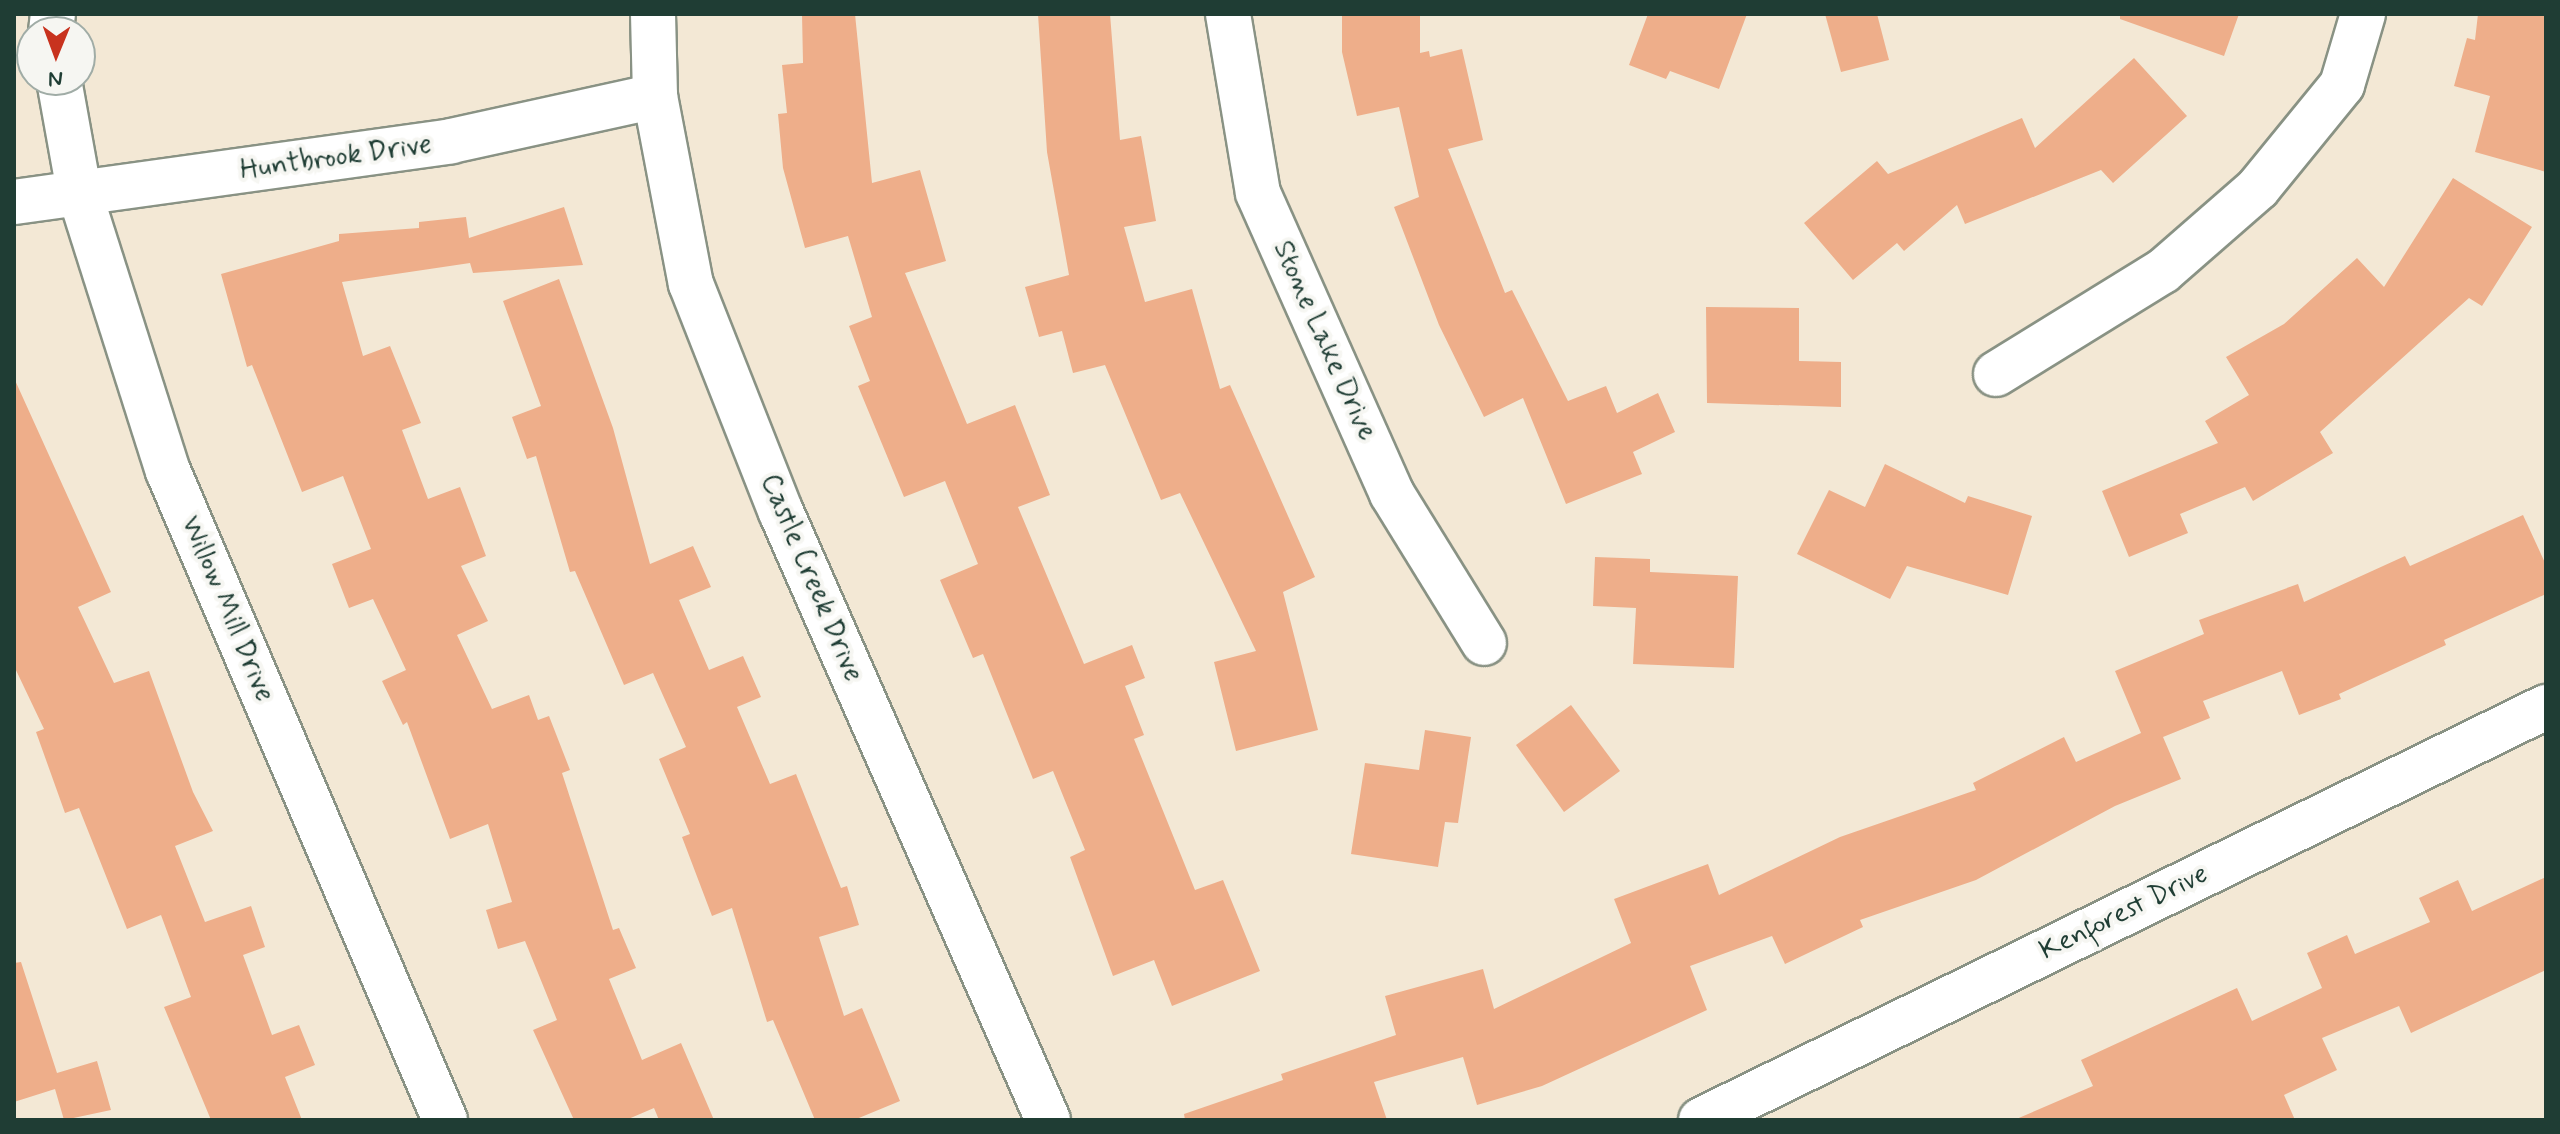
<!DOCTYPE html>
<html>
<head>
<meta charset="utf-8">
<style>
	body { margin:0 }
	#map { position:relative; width:2560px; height:1134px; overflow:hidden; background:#f3e8d5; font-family:Mynerve,sans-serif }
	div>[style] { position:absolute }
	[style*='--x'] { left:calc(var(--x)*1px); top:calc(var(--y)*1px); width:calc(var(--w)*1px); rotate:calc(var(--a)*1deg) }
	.building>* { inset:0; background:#eeae8a }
	.roads { filter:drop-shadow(2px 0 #899284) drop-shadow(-2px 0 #899284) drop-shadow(0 2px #899284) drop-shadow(0 -2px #899284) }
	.street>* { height:44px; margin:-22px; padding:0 22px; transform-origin:22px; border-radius:22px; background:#fff }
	span { translate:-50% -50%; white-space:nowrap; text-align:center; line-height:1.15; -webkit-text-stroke:8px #f6f6f2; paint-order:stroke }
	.street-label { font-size:28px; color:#1f3d34 }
	.frame { position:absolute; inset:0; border:16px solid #1f3d34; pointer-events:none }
	.north { position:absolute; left:16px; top:16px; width:80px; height:80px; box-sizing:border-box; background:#f6f6f2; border:2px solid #a0aca6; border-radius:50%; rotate:181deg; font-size:22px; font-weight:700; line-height:32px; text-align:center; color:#1f3d34 }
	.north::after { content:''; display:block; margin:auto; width:28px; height:36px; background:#c8321e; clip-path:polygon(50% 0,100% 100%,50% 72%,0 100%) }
</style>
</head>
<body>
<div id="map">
	<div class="building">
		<div style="clip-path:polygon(802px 14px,855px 14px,872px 183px,920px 170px,946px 261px,905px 273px,967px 424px,1015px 405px,1050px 495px,1018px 507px,1084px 664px,1132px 645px,1145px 678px,1125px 686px,1144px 735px,1134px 739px,1195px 890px,1223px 880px,1260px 971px,1172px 1006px,1154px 960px,1113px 976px,1070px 857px,1085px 850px,1053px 771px,1033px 779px,983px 654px,973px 658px,940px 580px,978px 564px,945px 481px,904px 497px,858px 386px,870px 381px,849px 326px,872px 317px,848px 236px,805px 248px,783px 168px,778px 114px,787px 113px,782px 65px,803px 63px)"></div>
		<div style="clip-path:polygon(1038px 14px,1110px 14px,1120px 140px,1141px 136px,1156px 221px,1124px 227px,1145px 302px,1192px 289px,1220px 389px,1230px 385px,1315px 577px,1283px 592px,1318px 730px,1236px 751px,1214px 662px,1256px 651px,1180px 493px,1161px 500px,1105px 365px,1073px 373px,1062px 331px,1039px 337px,1025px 287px,1069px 275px,1047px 152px)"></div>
		<div style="clip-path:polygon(1342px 14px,1420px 14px,1420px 53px,1429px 51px,1430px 57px,1462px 49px,1483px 140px,1448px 149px,1505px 293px,1512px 290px,1568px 401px,1606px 386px,1617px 413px,1658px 393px,1675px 432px,1633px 452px,1642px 474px,1566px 504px,1523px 398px,1484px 417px,1439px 325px,1394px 207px,1419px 197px,1399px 107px,1357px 116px,1342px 52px)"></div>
		<div style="clip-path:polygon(1648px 14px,1747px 14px,1719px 89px,1670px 71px,1666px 79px,1629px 65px)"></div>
		<div style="clip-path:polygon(1825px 14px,1877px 14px,1889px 60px,1841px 72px)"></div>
		<div style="clip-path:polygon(2120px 14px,2239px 14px,2224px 56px,2120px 19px)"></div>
		<div style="clip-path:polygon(2478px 14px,2546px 14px,2546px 172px,2475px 152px,2490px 96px,2454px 86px,2467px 38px,2475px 40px)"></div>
		<div style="clip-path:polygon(2134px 58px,2187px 116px,2113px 183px,2101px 170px,1965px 224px,1957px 205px,1904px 251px,1897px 243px,1853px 280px,1804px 223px,1877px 161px,1888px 174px,2022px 118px,2035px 148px)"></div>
		<div style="clip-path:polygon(2453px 178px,2532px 227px,2482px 306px,2469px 298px,2320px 432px,2333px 453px,2253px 501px,2245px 487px,2180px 514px,2188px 533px,2129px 557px,2102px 491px,2218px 443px,2205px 421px,2249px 395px,2226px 357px,2284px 324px,2357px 258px,2384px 287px)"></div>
		<div style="clip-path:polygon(564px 207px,583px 265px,473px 273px,470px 263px,342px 282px,363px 356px,390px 346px,421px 423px,402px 430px,428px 499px,460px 487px,486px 556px,461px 566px,488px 621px,457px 635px,492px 709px,529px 695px,538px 720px,549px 716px,570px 770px,562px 773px,613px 930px,619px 928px,636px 968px,609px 979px,642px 1060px,681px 1043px,714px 1120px,659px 1120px,654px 1108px,626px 1120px,574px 1120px,533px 1030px,557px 1020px,525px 941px,498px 949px,486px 910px,512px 902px,488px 824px,450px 839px,407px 722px,403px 725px,382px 681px,406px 670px,373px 599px,349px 608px,332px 564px,371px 549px,343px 476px,302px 492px,252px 365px,247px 367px,221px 274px,339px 241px,339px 234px,419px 228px,419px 222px,466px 217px,469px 238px)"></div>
		<div style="clip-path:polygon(559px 279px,613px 428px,650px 564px,693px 546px,711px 587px,679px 600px,709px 670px,743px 656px,761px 697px,737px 707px,770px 784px,796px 774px,841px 888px,847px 886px,859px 925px,819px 937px,844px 1016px,862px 1008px,900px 1101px,854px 1120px,815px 1120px,773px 1020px,767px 1022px,732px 908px,712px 916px,682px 837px,690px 834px,659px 759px,686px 747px,653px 673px,624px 685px,575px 571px,570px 572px,536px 456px,527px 459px,512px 417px,541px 406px,503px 301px)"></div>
		<div style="clip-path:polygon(1706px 307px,1799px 308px,1799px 361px,1841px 362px,1841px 407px,1707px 403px)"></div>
		<div style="clip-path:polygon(14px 378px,111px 592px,78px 607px,114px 683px,149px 671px,193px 792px,213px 831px,175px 846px,205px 922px,251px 906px,265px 947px,243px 955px,272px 1035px,299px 1025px,315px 1065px,285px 1077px,302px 1120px,211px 1120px,164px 1007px,191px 997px,161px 915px,127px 929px,79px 808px,65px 813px,36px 732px,44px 729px,14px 666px)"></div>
		<div style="clip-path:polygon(1885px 464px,1965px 503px,1968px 496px,2032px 516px,2008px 595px,1907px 566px,1890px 599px,1797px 554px,1829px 490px,1865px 507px)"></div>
		<div style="clip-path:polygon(2523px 515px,2546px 565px,2546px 594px,2444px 640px,2446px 645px,2339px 694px,2341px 699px,2299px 715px,2282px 671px,2203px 701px,2210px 718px,2163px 737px,2181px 779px,2115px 806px,1976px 880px,1860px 920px,1863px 927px,1785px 964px,1772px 936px,1690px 966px,1707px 1010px,1542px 1086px,1477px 1105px,1463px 1057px,1374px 1082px,1387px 1120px,1185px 1120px,1184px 1114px,1283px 1080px,1281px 1074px,1396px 1035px,1385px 996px,1483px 969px,1494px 1009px,1631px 943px,1614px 899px,1708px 864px,1719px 895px,1840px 837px,1976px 790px,1973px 783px,2064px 737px,2076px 762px,2141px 733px,2115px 671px,2204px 634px,2199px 620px,2298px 584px,2304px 602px,2405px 556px,2410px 566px)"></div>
		<div style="clip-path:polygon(1595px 557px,1650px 559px,1650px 572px,1738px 576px,1734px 668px,1633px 664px,1636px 608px,1593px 606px)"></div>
		<div style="clip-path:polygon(1571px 705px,1620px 771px,1564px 812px,1516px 745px)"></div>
		<div style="clip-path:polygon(1425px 730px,1471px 737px,1458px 823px,1445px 822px,1438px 867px,1351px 854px,1365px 763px,1419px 770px)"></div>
		<div style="clip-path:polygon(2546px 877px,2546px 970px,2411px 1033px,2399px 1006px,2322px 1038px,2337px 1070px,2284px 1095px,2295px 1120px,2014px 1120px,2093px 1086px,2081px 1060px,2237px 988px,2252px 1021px,2322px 988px,2307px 953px,2347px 935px,2355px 954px,2430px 922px,2419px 898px,2458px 880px,2472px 911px)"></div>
		<div style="clip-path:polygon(21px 962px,57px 1073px,97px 1061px,111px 1110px,64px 1120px,55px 1089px,14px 1102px,14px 963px)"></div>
	</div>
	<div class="roads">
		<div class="street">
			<div style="--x:653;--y:14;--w:82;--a:88.6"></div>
			<div style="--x:655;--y:96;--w:191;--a:79.2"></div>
			<div style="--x:691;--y:284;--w:245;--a:68.5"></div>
			<div style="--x:781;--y:512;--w:664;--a:66.29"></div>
			<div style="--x:1228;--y:14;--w:181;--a:80.5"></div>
			<div style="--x:1258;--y:193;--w:329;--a:66"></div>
			<div style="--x:1392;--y:494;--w:175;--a:58.3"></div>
			<div style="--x:51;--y:32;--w:18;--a:-84"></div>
			<div style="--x:59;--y:80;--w:113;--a:79.8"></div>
			<div style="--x:79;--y:191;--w:294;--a:72.4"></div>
			<div style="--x:168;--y:471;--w:706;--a:66.89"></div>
			<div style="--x:14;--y:202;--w:441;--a:-7.9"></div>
			<div style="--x:451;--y:141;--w:209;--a:-12.4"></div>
			<div style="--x:1996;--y:374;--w:196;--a:-31.7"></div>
			<div style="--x:2163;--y:271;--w:126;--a:-41.1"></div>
			<div style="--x:2258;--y:188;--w:133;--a:-50.8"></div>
			<div style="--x:2342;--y:85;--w:74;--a:-73.5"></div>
			<div style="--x:1701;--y:1120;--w:941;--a:-26.05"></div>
		</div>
	</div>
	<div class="street-label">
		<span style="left:336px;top:158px;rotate:-8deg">Huntbrook Drive</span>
		<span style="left:1324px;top:341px;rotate:66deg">Stone Lake Drive</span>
		<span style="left:811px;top:578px;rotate:67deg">Castle Creek Drive</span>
		<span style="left:227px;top:609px;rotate:67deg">Willow Mill Drive</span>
		<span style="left:2124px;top:913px;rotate:-26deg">Kenforest Drive</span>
	</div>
	<div class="frame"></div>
	<div class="north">N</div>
</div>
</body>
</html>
